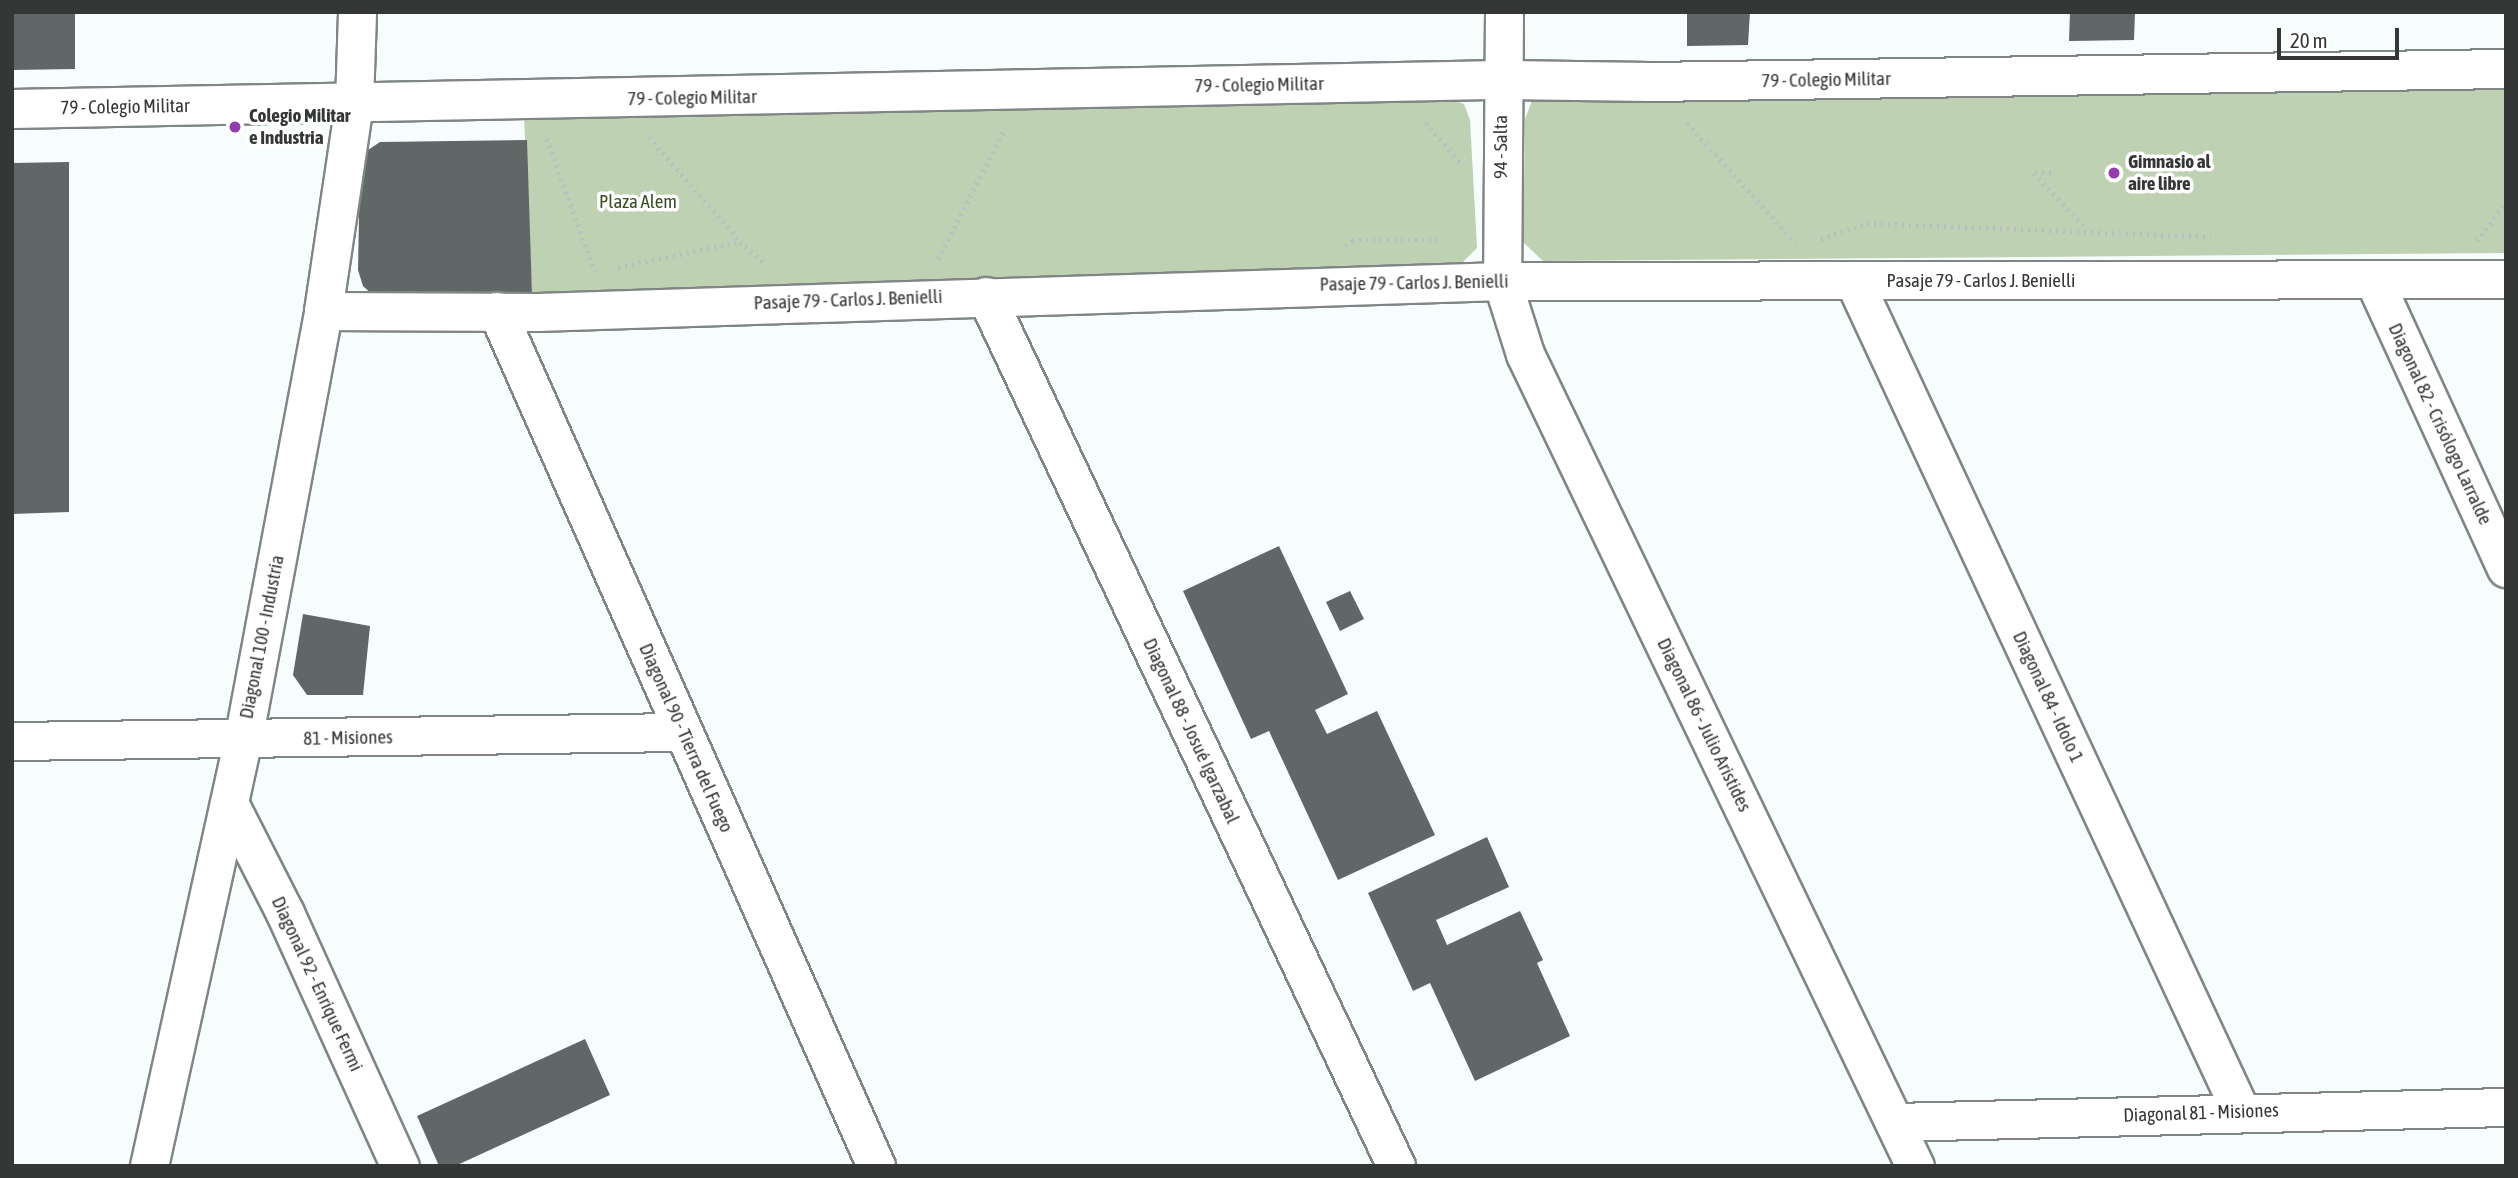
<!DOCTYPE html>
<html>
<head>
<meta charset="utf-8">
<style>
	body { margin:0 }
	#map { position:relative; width:2518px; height:1178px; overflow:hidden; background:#f6fdfc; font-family:"Asap Condensed",sans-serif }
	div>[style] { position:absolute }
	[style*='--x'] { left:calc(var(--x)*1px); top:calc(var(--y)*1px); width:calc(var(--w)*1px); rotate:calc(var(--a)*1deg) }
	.green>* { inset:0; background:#bfd1b3 }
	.building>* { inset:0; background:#616667 }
	.path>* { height:4.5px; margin-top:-2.25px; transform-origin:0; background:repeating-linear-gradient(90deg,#b9bebe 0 2px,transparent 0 7px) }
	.roads { filter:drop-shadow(2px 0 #808685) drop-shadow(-2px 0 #808685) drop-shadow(0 2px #808685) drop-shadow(0 -2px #808685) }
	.street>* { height:37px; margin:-18.5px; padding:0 18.5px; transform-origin:18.5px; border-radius:18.5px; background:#fff }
	.secondary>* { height:38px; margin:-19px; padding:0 19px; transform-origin:19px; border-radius:19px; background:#fff }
	.dots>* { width:19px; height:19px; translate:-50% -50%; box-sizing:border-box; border:4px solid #fff; border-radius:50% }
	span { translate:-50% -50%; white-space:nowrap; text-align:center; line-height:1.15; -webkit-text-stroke:7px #fff; paint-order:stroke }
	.street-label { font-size:19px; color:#353737 }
	.poi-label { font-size:19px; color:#353737; font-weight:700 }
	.left { translate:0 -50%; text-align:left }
	.park-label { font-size:19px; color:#375022 }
	.frame { position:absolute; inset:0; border:14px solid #353737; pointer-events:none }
	.scale { position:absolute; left:2277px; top:28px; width:122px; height:32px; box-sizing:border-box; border:4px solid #353737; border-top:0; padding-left:9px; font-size:21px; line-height:24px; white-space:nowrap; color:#353737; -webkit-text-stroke:5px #fff; paint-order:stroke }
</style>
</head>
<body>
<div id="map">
	<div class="green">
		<div style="clip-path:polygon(2506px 86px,2506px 253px,1543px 261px,1523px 242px,1525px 119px,1533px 98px)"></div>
		<div style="clip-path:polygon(1449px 99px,1464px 104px,1470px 120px,1477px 248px,1457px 268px,532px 294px,524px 115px)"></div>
	</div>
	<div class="building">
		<div style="clip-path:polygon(12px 12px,75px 12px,75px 69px,12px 70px)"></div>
		<div style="clip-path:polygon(1687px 12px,1750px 12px,1748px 45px,1687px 46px)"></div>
		<div style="clip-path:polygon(2070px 12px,2135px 12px,2134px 40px,2069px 41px)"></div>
		<div style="clip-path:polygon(527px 140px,532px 294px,375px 297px,363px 286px,358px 270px,360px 162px,368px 150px,380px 142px)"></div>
		<div style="clip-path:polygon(69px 162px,69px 512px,12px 514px,12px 163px)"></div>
		<div style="clip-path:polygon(1279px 546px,1348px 694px,1315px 710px,1327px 734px,1377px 711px,1435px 835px,1338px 880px,1269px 731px,1251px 739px,1183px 591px)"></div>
		<div style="clip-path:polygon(1350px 591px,1364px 619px,1340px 631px,1326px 602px)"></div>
		<div style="clip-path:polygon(303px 614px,370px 626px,363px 695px,307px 695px,293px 675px)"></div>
		<div style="clip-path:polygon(1487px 837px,1509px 887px,1436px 920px,1447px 945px,1520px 911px,1543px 960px,1537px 963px,1570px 1036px,1475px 1081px,1430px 983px,1413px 991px,1368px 893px)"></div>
		<div style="clip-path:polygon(585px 1039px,610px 1095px,455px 1166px,439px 1166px,417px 1116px)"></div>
	</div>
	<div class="path">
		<div style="--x:1426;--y:123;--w:55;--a:48.7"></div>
		<div style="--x:1687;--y:123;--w:162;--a:47.8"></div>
		<div style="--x:649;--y:137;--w:138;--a:48.8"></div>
		<div style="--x:547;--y:139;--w:141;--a:70.2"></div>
		<div style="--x:2034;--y:173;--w:76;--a:46.6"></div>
		<div style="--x:2035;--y:173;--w:19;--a:0"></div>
		<div style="--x:1821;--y:239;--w:49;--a:-19.2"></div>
		<div style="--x:1867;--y:223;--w:344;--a:2.3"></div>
		<div style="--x:2477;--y:241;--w:49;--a:-53.4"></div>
		<div style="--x:1345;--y:246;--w:9;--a:-41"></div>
		<div style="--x:1352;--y:240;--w:91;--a:0"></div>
		<div style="--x:938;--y:259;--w:145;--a:-62.9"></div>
		<div style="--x:618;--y:267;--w:125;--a:-11.6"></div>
		<div style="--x:740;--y:242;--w:35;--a:41"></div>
	</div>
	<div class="roads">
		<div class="street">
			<div style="--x:1504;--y:12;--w:269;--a:90.4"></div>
			<div style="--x:1502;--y:281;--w:77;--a:72.5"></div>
			<div style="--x:1525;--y:354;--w:901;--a:64.35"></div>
			<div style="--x:2374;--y:280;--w:317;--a:65.4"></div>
			<div style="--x:1854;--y:281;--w:917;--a:65.03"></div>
			<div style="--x:986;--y:296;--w:962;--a:64.77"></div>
			<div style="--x:323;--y:311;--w:214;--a:0.3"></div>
			<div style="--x:537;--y:312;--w:965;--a:-1.84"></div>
			<div style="--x:1502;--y:281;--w:1004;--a:-0.11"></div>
			<div style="--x:497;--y:311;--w:935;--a:66.09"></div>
			<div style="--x:12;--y:741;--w:671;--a:-0.77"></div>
			<div style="--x:229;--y:803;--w:123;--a:63"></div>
			<div style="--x:285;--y:913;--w:278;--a:65.6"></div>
			<div style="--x:1895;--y:1122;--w:611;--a:-1.41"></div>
			<div style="--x:149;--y:1166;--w:436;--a:-77.6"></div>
			<div style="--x:243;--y:740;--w:436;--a:-79.4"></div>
			<div style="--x:323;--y:311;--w:210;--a:-81.5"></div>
			<div style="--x:354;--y:103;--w:91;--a:-88.1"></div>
		</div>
		<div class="secondary">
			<div style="--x:12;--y:109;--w:1490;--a:-1.12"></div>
			<div style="--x:1502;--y:80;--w:148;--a:0.8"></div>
			<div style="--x:1650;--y:82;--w:856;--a:-0.87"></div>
		</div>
	</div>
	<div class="dots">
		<div style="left:235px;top:127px;background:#923dab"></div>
		<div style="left:2114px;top:173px;background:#923dab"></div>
	</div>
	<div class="street-label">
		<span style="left:1826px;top:80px;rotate:-1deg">79 - Colegio Militar</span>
		<span style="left:1259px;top:85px;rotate:-1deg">79 - Colegio Militar</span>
		<span style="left:692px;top:98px;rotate:-1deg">79 - Colegio Militar</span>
		<span style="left:125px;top:107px;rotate:-1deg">79 - Colegio Militar</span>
		<span style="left:1501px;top:147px;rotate:-90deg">94 - Salta</span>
		<span style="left:1981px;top:281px">Pasaje 79 - Carlos J. Benielli</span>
		<span style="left:1414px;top:283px;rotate:-1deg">Pasaje 79 - Carlos J. Benielli</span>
		<span style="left:848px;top:300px;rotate:-2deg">Pasaje 79 - Carlos J. Benielli</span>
		<span style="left:2440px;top:424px;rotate:65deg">Diagonal 82 - Crisólogo Larralde</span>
		<span style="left:262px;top:637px;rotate:-79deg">Diagonal 100 - Industria</span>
		<span style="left:2048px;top:697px;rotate:65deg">Diagonal 84 - Idolo 1</span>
		<span style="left:1704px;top:725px;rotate:64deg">Diagonal 86 - Julio Aristides</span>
		<span style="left:1191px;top:731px;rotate:65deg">Diagonal 88 - Josué Igarzabal</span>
		<span style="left:348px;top:738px;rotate:-1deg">81 - Misiones</span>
		<span style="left:686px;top:738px;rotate:66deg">Diagonal 90 - Tierra del Fuego</span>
		<span style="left:317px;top:984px;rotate:65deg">Diagonal 92 - Enrique Fermi</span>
		<span style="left:2201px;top:1113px;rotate:-2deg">Diagonal 81 - Misiones</span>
	</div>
	<div class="poi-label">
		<span class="left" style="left:249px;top:127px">Colegio Militar<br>e Industria</span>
		<span class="left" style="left:2128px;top:173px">Gimnasio al<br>aire libre</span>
	</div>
	<div class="park-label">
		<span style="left:638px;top:202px">Plaza Alem</span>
	</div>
	<div class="frame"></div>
	<div class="scale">20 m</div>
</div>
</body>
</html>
